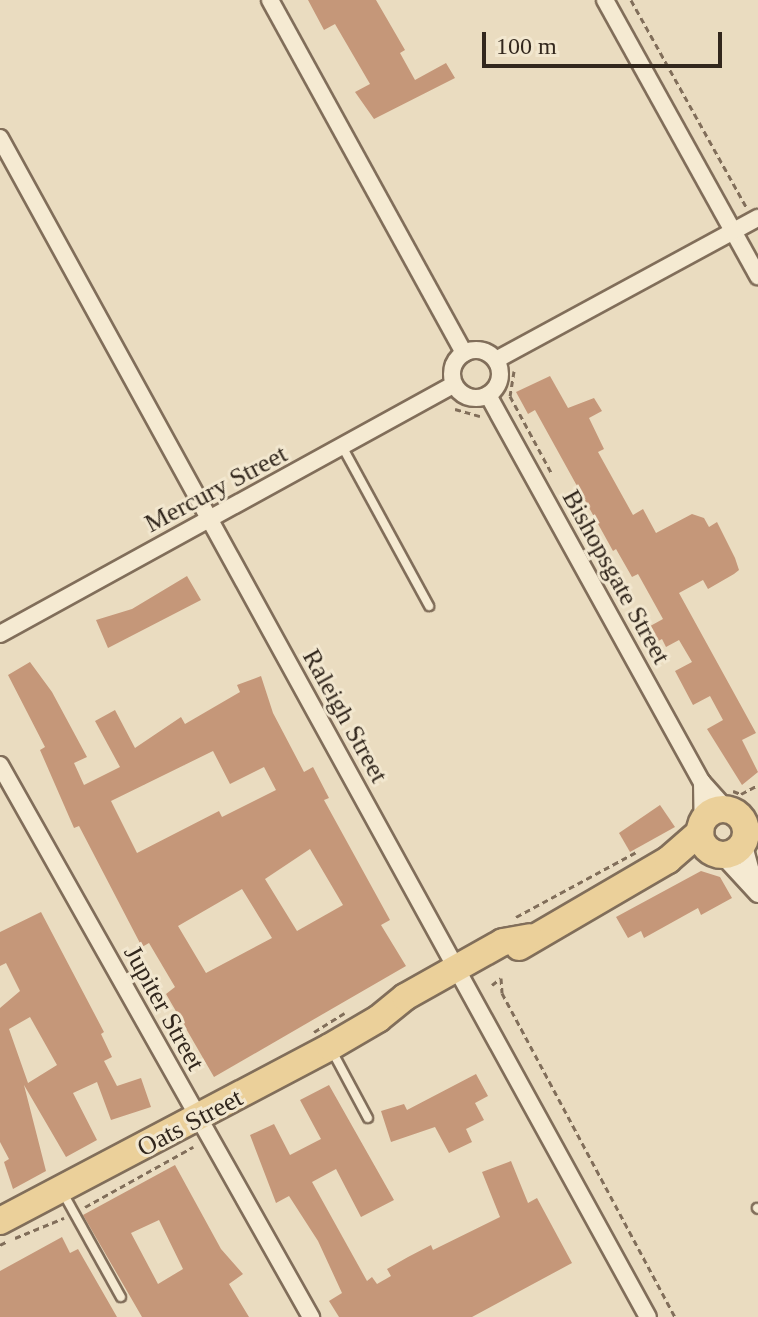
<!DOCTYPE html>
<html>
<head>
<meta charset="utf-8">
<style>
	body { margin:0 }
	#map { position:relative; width:758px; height:1317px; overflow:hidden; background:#eadcc0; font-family:Georgia,serif }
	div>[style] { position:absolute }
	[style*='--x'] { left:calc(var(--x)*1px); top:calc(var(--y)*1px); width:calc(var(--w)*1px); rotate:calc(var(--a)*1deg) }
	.building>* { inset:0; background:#c59779 }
	.path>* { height:3px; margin-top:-1.5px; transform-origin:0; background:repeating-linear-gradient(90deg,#816e5a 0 6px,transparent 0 10px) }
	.roads { filter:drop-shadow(2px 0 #816e5a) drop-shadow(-2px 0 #816e5a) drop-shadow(0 2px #816e5a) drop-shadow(0 -2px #816e5a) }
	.lane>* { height:8px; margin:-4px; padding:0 4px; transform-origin:4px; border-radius:4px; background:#f5ead2 }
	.street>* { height:16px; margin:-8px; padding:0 8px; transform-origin:8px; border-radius:8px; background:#f5ead2 }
	.street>.ring { margin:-8px; padding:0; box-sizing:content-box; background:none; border:16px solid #f5ead2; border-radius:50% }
	.primary>* { height:26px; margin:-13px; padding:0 13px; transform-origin:13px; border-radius:13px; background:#ebd09a }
	.primary>.ring { margin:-13px; padding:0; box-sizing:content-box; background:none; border:26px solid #ebd09a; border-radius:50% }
	span { translate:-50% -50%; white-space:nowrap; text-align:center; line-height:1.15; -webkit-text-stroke:6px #f2e7cf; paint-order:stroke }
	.street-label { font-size:26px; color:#32271d }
	.scale { position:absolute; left:482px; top:32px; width:240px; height:36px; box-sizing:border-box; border:4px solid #32271d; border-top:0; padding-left:10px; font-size:24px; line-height:28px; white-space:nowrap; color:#32271d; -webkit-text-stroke:6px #f2e7cf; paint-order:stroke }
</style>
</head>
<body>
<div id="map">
	<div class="building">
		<div style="clip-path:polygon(308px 0,376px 0,405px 50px,400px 53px,415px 80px,446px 63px,455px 78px,374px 119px,355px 92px,370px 84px,335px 24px,324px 30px)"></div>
		<div style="clip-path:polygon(550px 376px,568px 408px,594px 398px,602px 411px,589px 418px,604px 449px,598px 452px,633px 515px,643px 509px,656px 533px,692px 514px,704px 518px,709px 527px,717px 522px,735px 558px,739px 570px,734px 574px,708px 589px,703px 580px,679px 593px,756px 733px,742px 740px,758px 772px,742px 785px,707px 729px,723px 720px,710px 696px,693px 705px,675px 671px,692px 662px,679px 640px,666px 647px,662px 639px,651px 645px,643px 630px,663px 619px,638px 574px,632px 577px,616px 549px,613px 551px,535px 410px,528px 414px,516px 392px)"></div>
		<div style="clip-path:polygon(187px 576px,201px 600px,108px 648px,96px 620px,132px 609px)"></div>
		<div style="clip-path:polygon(evenodd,30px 662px,52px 692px,87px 757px,74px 763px,84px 785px,120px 767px,95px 721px,115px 710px,135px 748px,181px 717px,185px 724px,240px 692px,237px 685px,261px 676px,273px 713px,304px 772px,313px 767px,329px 798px,324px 800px,390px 920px,381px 925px,406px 966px,214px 1077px,166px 994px,175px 987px,149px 943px,142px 947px,79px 826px,74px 828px,40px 750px,45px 747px,8px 675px,30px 662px,213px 751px,230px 784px,264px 767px,276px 790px,222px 817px,219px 811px,137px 853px,111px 801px,213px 751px,30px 662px,310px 849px,343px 905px,297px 931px,265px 879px,310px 849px,30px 662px,242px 889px,272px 938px,206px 973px,178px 926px,242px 889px)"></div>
		<div style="clip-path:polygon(660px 805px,675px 827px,630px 852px,619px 833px)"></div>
		<div style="clip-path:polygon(701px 871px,720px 877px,732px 898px,701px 915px,698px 908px,644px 938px,641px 931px,628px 938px,616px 917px)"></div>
		<div style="clip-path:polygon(evenodd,41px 912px,104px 1032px,101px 1034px,112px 1057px,104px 1061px,117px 1086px,141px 1078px,151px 1107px,111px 1120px,97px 1082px,73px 1093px,97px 1140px,66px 1157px,24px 1085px,46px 1171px,13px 1189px,4px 1162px,9px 1159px,0 1142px,0 1008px,20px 991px,6px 963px,0 966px,0 932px,41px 912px,30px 1017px,57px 1065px,28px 1083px,9px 1029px,30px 1017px)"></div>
		<div style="clip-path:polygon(476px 1074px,488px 1096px,475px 1103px,484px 1120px,466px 1129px,472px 1142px,449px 1153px,435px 1127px,391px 1142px,381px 1111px,404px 1104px,407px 1110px)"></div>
		<div style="clip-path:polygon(329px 1085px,394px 1200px,361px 1217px,336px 1169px,312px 1182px,367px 1281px,372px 1277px,377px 1284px,391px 1276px,387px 1269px,408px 1257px,431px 1245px,433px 1250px,500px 1217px,482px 1172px,511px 1161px,528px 1203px,537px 1198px,572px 1263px,472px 1317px,339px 1317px,329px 1301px,342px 1293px,318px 1241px,289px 1196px,276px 1203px,250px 1135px,274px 1124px,290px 1155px,321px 1139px,300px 1100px)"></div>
		<div style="clip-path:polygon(evenodd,175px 1165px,221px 1249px,243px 1274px,229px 1284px,249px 1317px,142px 1317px,83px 1215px,175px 1165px,159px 1220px,183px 1269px,158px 1284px,131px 1233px,159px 1220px)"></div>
		<div style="clip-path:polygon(62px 1237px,70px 1253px,78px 1249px,117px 1317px,0 1317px,0 1271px)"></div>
	</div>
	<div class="path">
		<div style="--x:631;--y:0;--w:237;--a:60.9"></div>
		<div style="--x:514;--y:371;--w:25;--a:99"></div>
		<div style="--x:510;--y:396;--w:89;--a:61.7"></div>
		<div style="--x:455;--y:409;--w:26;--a:16"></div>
		<div style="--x:733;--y:791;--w:9;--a:21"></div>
		<div style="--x:741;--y:794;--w:19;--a:-28"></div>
		<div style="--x:516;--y:917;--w:136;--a:-28.4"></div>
		<div style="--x:501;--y:978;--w:15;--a:86"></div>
		<div style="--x:502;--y:993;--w:367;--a:61.9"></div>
		<div style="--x:492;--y:985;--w:11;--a:-38"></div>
		<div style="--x:314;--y:1032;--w:36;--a:-32"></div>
		<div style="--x:85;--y:1207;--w:124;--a:-29.1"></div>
		<div style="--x:15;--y:1238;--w:53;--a:-22.2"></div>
		<div style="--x:0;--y:1245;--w:9;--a:-27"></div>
	</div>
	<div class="roads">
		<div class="lane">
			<div style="--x:343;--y:448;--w:180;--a:61.4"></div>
			<div style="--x:332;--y:1051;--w:76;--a:61.8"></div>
			<div style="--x:63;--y:1193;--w:119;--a:60.9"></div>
			<div style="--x:757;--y:1208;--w:1;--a:45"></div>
		</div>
		<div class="street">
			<div style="--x:270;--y:0;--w:403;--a:61.2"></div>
			<div style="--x:605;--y:0;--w:316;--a:61"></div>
			<div style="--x:0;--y:138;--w:1345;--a:61.21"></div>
			<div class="ring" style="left:452px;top:350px;width:32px;height:32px"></div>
			<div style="--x:496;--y:360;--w:298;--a:-28.5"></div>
			<div style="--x:488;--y:395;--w:442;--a:61.1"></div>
			<div style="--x:702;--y:782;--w:38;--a:48"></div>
			<div style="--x:0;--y:634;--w:517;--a:-28.8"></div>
			<div style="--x:0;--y:765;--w:634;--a:60.6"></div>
			<div style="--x:702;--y:782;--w:39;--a:89"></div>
			<div style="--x:743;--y:842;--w:50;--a:74.8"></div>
			<div style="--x:722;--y:855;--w:53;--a:47.3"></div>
		</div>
		<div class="primary">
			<div class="ring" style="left:700px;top:809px;width:20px;height:20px"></div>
			<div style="--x:519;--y:947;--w:173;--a:-30.3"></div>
			<div style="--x:668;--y:860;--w:43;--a:-41.2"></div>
			<div style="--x:0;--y:1221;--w:373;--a:-27.8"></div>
			<div style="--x:330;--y:1047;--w:56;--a:-30.3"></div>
			<div style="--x:378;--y:1019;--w:35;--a:-39"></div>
			<div style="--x:405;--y:997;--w:112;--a:-29.3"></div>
			<div style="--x:503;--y:942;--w:27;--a:-10"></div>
		</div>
	</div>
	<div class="street-label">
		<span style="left:216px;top:489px;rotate:-28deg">Mercury Street</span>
		<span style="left:616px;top:577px;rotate:61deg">Bishopsgate Street</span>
		<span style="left:345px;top:716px;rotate:61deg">Raleigh Street</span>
		<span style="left:164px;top:1008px;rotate:61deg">Jupiter Street</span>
		<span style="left:190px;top:1123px;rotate:-28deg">Oats Street</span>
	</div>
	<div class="scale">100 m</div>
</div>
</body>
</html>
